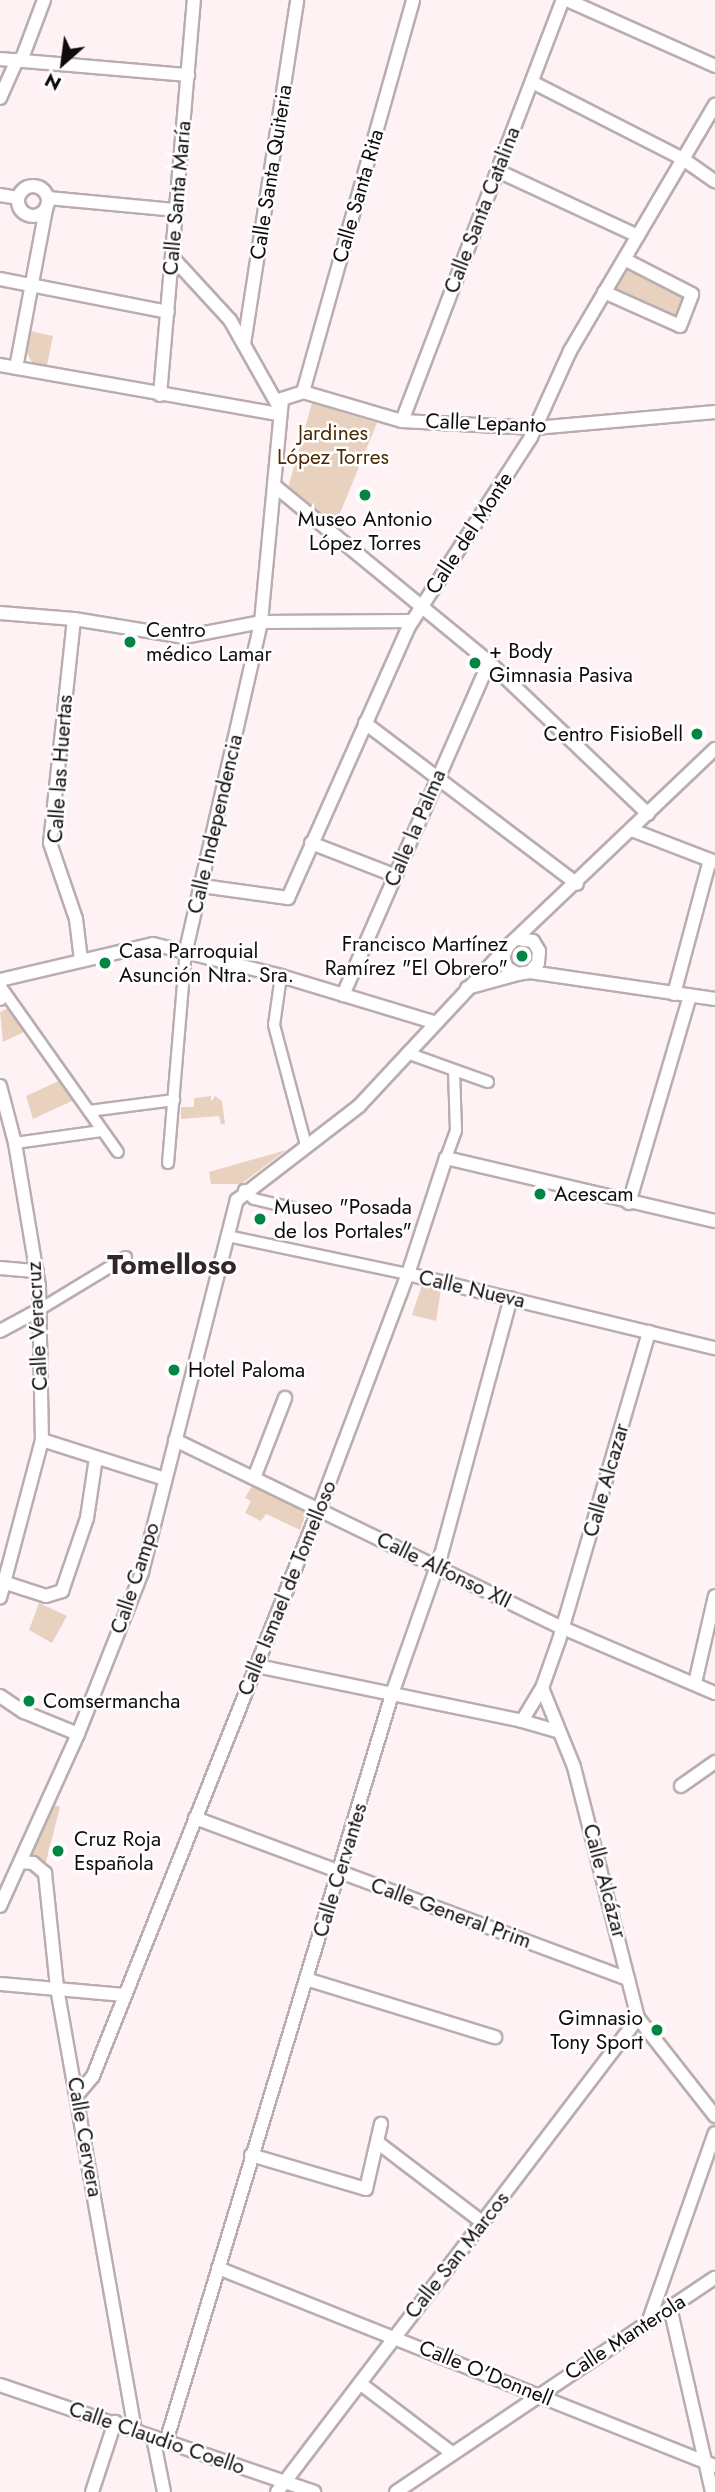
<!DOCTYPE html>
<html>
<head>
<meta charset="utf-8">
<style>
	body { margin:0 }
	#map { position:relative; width:715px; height:2492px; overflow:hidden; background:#fff2f4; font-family:Jost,sans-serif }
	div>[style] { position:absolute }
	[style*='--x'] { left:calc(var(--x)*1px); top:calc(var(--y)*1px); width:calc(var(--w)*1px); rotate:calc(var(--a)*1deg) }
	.green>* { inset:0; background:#e8d2bf }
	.roads { filter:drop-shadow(2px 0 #b9adaf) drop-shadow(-2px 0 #b9adaf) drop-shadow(0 2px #b9adaf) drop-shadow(0 -2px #b9adaf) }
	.pedestrian>* { height:10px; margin:-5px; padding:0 5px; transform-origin:5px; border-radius:5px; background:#fff }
	.minor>* { height:12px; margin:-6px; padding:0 6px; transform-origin:6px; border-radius:6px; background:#fff }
	.minor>.ring { margin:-6px; padding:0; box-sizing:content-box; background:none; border:12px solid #fff; border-radius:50% }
	.dots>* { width:19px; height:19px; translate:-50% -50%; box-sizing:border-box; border:4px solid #fff; border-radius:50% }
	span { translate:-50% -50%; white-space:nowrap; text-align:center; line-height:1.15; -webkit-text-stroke:5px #fff; paint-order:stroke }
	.street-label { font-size:21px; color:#100c0d }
	.park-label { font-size:21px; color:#4b2902 }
	.poi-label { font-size:21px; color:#100c0d }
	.left { translate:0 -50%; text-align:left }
	.right { translate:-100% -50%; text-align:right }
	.district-label { font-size:28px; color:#31272a; font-weight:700 }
	.north { position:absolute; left:28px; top:28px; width:70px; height:70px; -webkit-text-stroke:5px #fff; paint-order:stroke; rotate:208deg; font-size:19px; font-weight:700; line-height:28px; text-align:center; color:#100c0d }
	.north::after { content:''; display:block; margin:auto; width:24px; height:32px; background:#100c0d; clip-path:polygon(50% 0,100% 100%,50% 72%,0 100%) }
</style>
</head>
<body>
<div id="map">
	<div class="green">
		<div style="clip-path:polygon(624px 259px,692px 294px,680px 326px,604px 292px)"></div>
		<div style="clip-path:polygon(31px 331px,53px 336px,47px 365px,32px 363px,27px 353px)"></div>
		<div style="clip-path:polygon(312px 403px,377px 423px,334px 528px,288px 488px)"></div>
		<div style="clip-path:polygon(9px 1008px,26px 1031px,3px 1042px,0 1012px)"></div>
		<div style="clip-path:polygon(61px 1080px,74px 1100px,33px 1119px,26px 1096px)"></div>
		<div style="clip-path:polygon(211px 1096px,211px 1102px,215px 1096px,222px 1101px,225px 1124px,221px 1124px,219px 1116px,181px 1119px,181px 1107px,194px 1107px,194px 1098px)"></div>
		<div style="clip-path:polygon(286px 1150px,241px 1184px,211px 1184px,209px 1172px)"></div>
		<div style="clip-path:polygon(422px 1285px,441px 1289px,436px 1321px,412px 1315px)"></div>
		<div style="clip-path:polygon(253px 1484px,307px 1511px,300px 1530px,266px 1514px,261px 1521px,245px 1513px,251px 1501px,245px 1498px)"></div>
		<div style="clip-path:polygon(39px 1603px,67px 1616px,52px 1643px,29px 1630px)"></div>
		<div style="clip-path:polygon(51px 1804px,60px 1807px,45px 1866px,28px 1855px)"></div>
	</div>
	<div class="roads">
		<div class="pedestrian">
			<div style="--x:281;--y:976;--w:49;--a:98.1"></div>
			<div style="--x:274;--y:1025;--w:124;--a:75.1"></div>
			<div style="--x:1;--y:987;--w:202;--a:54.7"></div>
			<div style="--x:407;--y:1053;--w:86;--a:19.7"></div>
			<div style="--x:89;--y:1111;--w:86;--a:-7.4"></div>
			<div style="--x:15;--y:1143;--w:87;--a:-7.9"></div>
			<div style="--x:446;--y:1158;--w:29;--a:-70"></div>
			<div style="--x:456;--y:1131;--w:60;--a:-91.9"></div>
			<div style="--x:168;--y:1163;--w:214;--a:-85.2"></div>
			<div style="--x:244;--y:1190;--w:13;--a:42"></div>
			<div style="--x:254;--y:1199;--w:43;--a:13.4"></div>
			<div style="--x:227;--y:1236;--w:185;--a:11.9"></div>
			<div style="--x:37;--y:1311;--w:104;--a:-31.2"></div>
		</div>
		<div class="minor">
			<div style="--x:567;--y:0;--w:162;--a:24"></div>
			<div style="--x:0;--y:59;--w:189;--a:4.9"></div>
			<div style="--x:21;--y:61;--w:65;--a:-69.3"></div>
			<div style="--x:532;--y:82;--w:169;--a:27"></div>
			<div style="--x:683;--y:159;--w:39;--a:35"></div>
			<div style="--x:0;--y:98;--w:42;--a:-65.9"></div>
			<div style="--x:498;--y:171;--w:154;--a:24.9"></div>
			<div class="ring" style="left:18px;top:186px;width:18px;height:18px"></div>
			<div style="--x:0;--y:195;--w:18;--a:9"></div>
			<div style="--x:48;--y:198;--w:129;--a:5.4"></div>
			<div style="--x:172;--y:257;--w:86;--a:47.4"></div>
			<div style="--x:230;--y:320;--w:100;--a:60.6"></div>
			<div style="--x:0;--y:279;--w:171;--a:11.1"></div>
			<div style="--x:604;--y:292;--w:83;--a:24.1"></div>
			<div style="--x:680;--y:326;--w:34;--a:-69"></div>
			<div style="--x:692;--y:294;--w:76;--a:-152.8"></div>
			<div style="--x:244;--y:344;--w:348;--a:-81.2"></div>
			<div style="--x:0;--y:365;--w:282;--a:10"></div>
			<div style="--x:16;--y:368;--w:162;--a:-79.3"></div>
			<div style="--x:303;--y:392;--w:407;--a:-74.3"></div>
			<div style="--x:160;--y:395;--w:396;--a:-85.1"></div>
			<div style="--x:402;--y:421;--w:451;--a:-69.1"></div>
			<div style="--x:276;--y:487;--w:276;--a:39.4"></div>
			<div style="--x:489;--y:662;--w:220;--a:43.7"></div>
			<div style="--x:0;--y:613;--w:74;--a:4.6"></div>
			<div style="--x:74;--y:619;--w:111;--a:9.3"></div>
			<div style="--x:184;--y:637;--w:78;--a:-11"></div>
			<div style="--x:261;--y:622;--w:151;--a:-0.4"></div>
			<div style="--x:74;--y:619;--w:225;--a:96.1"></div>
			<div style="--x:50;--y:843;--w:80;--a:71.1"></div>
			<div style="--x:76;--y:919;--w:39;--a:83"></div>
			<div style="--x:365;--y:723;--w:266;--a:37.2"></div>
			<div style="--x:632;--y:830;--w:89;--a:21.1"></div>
			<div style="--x:311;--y:843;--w:89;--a:21.1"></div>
			<div style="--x:202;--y:886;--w:87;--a:7.9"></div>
			<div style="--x:288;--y:898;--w:295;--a:-66"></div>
			<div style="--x:408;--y:628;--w:227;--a:-57.2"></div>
			<div style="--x:531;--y:437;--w:94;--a:-65.6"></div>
			<div style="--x:570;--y:351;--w:286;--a:-59.5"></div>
			<div style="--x:517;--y:939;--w:16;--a:7"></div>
			<div style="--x:533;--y:941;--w:12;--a:59"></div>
			<div style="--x:539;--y:951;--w:12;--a:95"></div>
			<div style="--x:538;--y:963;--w:12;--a:132"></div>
			<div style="--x:530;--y:972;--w:12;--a:171"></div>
			<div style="--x:518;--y:974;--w:13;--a:-151"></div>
			<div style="--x:507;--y:968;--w:12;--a:-110"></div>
			<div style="--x:503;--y:957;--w:12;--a:-66"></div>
			<div style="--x:508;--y:946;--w:286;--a:-43.6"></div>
			<div style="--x:186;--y:950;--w:336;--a:-77.1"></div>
			<div style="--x:261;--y:622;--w:224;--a:-84.6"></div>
			<div style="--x:282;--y:399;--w:22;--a:-18"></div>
			<div style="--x:303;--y:392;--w:103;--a:16.3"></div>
			<div style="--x:402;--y:421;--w:133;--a:3"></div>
			<div style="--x:535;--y:428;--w:181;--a:-5.1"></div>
			<div style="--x:530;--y:972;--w:187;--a:8.3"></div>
			<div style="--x:0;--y:980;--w:157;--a:-13.2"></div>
			<div style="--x:153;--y:944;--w:132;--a:14"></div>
			<div style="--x:281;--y:976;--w:159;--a:16.8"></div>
			<div style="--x:0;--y:985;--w:14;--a:90"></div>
			<div style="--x:467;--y:988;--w:53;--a:-15.4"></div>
			<div style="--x:674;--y:994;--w:139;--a:-75"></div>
			<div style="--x:343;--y:995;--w:364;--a:-66.3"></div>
			<div style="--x:0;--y:1086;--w:59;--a:75.3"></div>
			<div style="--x:15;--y:1143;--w:145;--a:80.5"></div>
			<div style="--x:39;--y:1286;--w:154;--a:88.9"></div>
			<div style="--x:42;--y:1440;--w:163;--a:104.9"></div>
			<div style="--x:629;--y:1203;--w:216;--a:-73.6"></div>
			<div style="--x:0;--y:1268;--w:37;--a:5"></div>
			<div style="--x:408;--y:1274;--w:316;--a:13.6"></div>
			<div style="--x:0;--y:1331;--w:42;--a:-28.4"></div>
			<div style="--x:42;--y:1440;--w:129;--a:17.6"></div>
			<div style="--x:175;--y:1440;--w:431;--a:25.9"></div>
			<div style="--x:563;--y:1628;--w:165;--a:23.2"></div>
			<div style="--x:254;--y:1478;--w:86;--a:-68.8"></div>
			<div style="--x:3;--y:1582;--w:45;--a:18"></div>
			<div style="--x:46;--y:1596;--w:17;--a:-17"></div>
			<div style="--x:62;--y:1591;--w:77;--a:-71.1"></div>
			<div style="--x:87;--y:1518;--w:61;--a:-81.5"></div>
			<div style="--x:257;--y:1666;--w:271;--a:11.7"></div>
			<div style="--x:522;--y:1721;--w:39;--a:-59"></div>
			<div style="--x:542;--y:1688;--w:51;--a:-70.5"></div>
			<div style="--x:559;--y:1640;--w:321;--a:-73.7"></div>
			<div style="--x:695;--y:1683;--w:89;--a:-77.1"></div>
			<div style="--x:542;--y:1688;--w:85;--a:67.9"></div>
			<div style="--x:574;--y:1767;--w:259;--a:75.7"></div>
			<div style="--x:638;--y:2018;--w:125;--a:51.8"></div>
			<div style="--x:0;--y:1696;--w:29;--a:34"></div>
			<div style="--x:24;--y:1712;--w:58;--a:22.2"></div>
			<div style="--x:522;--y:1721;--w:37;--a:16"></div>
			<div style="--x:681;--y:1786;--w:42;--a:-35.2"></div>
			<div style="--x:195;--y:1818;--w:462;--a:20.4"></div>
			<div style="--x:20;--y:1862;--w:13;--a:4"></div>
			<div style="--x:33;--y:1863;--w:16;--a:40"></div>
			<div style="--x:45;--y:1873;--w:116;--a:84"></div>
			<div style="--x:57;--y:1988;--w:449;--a:80"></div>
			<div style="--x:0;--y:1906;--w:189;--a:-65.6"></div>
			<div style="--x:78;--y:1734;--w:174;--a:-68.4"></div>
			<div style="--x:142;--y:1572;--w:384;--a:-75.7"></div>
			<div style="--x:237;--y:1200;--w:154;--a:-37.6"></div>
			<div style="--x:359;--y:1106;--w:219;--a:-47"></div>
			<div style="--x:306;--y:1979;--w:198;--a:17.1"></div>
			<div style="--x:0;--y:1984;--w:124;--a:5.1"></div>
			<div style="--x:78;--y:2094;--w:23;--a:-50"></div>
			<div style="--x:93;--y:2076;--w:610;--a:-68.27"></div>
			<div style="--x:319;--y:1509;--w:251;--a:-69.3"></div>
			<div style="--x:408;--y:1274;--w:122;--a:-71.9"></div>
			<div style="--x:446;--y:1158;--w:276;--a:13.2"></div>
			<div style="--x:377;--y:2142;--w:132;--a:37.3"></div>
			<div style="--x:251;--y:2155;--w:120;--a:16.5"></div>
			<div style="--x:366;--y:2189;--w:67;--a:-77"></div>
			<div style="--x:218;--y:2268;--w:535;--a:21.72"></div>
			<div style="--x:670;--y:2307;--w:190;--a:77.2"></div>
			<div style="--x:649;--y:2320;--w:198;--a:-70.6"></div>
			<div style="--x:361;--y:2384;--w:114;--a:37.2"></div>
			<div style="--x:0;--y:2385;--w:332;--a:18.8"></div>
			<div style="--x:153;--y:2437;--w:56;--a:78.7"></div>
			<div style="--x:166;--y:2442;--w:785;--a:-73.18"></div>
			<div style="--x:393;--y:1691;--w:144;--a:-70.6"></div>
			<div style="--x:441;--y:1555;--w:266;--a:-74.8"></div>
			<div style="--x:92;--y:2492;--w:74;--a:-71.8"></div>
			<div style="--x:277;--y:2492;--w:596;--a:-52.71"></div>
			<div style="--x:396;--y:2492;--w:384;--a:-33.9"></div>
		</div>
	</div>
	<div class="dots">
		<div style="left:365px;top:495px;background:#008642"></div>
		<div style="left:130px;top:642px;background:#008642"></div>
		<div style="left:475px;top:663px;background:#008642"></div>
		<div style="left:697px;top:734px;background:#008642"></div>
		<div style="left:522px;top:956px;background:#008642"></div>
		<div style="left:105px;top:963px;background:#008642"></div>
		<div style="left:540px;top:1194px;background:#008642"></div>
		<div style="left:260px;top:1219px;background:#008642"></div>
		<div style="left:174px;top:1370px;background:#008642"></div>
		<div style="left:29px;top:1701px;background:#008642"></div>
		<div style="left:58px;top:1851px;background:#008642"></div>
		<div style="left:657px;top:2030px;background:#008642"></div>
	</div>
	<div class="street-label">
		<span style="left:271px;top:172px;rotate:-81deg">Calle Santa Quiteria</span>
		<span style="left:358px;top:196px;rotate:-74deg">Calle Santa Rita</span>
		<span style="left:177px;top:198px;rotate:-85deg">Calle Santa María</span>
		<span style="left:482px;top:210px;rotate:-69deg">Calle Santa Catalina</span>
		<span style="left:486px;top:423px;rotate:2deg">Calle Lepanto</span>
		<span style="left:469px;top:533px;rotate:-57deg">Calle del Monte</span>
		<span style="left:60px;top:769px;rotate:-86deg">Calle las Huertas</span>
		<span style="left:215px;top:824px;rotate:-77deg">Calle Independencia</span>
		<span style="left:415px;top:828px;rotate:-67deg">Calle la Palma</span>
		<span style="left:472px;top:1289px;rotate:13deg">Calle Nueva</span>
		<span style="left:37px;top:1326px;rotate:-93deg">Calle Veracruz</span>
		<span style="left:606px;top:1480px;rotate:-74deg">Calle Alcazar</span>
		<span style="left:444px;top:1570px;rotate:26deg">Calle Alfonso XII</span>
		<span style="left:135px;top:1578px;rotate:-72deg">Calle Campo</span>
		<span style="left:287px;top:1588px;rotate:-68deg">Calle Ismael de Tomelloso</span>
		<span style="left:340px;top:1870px;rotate:-73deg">Calle Cervantes</span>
		<span style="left:605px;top:1881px;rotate:75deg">Calle Alcázar</span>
		<span style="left:451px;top:1913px;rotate:20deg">Calle General Prim</span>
		<span style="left:85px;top:2137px;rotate:80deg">Calle Cervera</span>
		<span style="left:457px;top:2255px;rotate:-52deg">Calle San Marcos</span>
		<span style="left:625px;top:2337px;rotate:-33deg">Calle Manterola</span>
		<span style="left:486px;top:2373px;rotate:22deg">Calle O'Donnell</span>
		<span style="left:157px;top:2438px;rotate:19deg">Calle Claudio Coello</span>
	</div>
	<div class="park-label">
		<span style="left:333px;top:445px">Jardines<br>López Torres</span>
	</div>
	<div class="poi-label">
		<span style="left:365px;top:531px">Museo Antonio<br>López Torres</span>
		<span class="left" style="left:146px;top:642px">Centro<br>médico Lamar</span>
		<span class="left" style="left:489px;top:663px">+ Body<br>Gimnasia Pasiva</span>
		<span class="right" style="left:683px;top:734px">Centro FisioBell</span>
		<span class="right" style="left:508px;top:956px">Francisco Martínez<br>Ramírez "El Obrero"</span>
		<span class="left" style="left:119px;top:963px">Casa Parroquial<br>Asunción Ntra. Sra.</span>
		<span class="left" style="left:554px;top:1194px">Acescam</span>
		<span class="left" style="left:274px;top:1219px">Museo "Posada<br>de los Portales"</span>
		<span class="left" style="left:188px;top:1370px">Hotel Paloma</span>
		<span class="left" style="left:43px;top:1701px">Comsermancha</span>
		<span class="left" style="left:74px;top:1851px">Cruz Roja<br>Española</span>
		<span class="right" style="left:643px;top:2030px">Gimnasio<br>Tony Sport</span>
	</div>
	<div class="district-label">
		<span style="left:172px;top:1265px">Tomelloso</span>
	</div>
	<div class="north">N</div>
</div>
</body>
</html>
